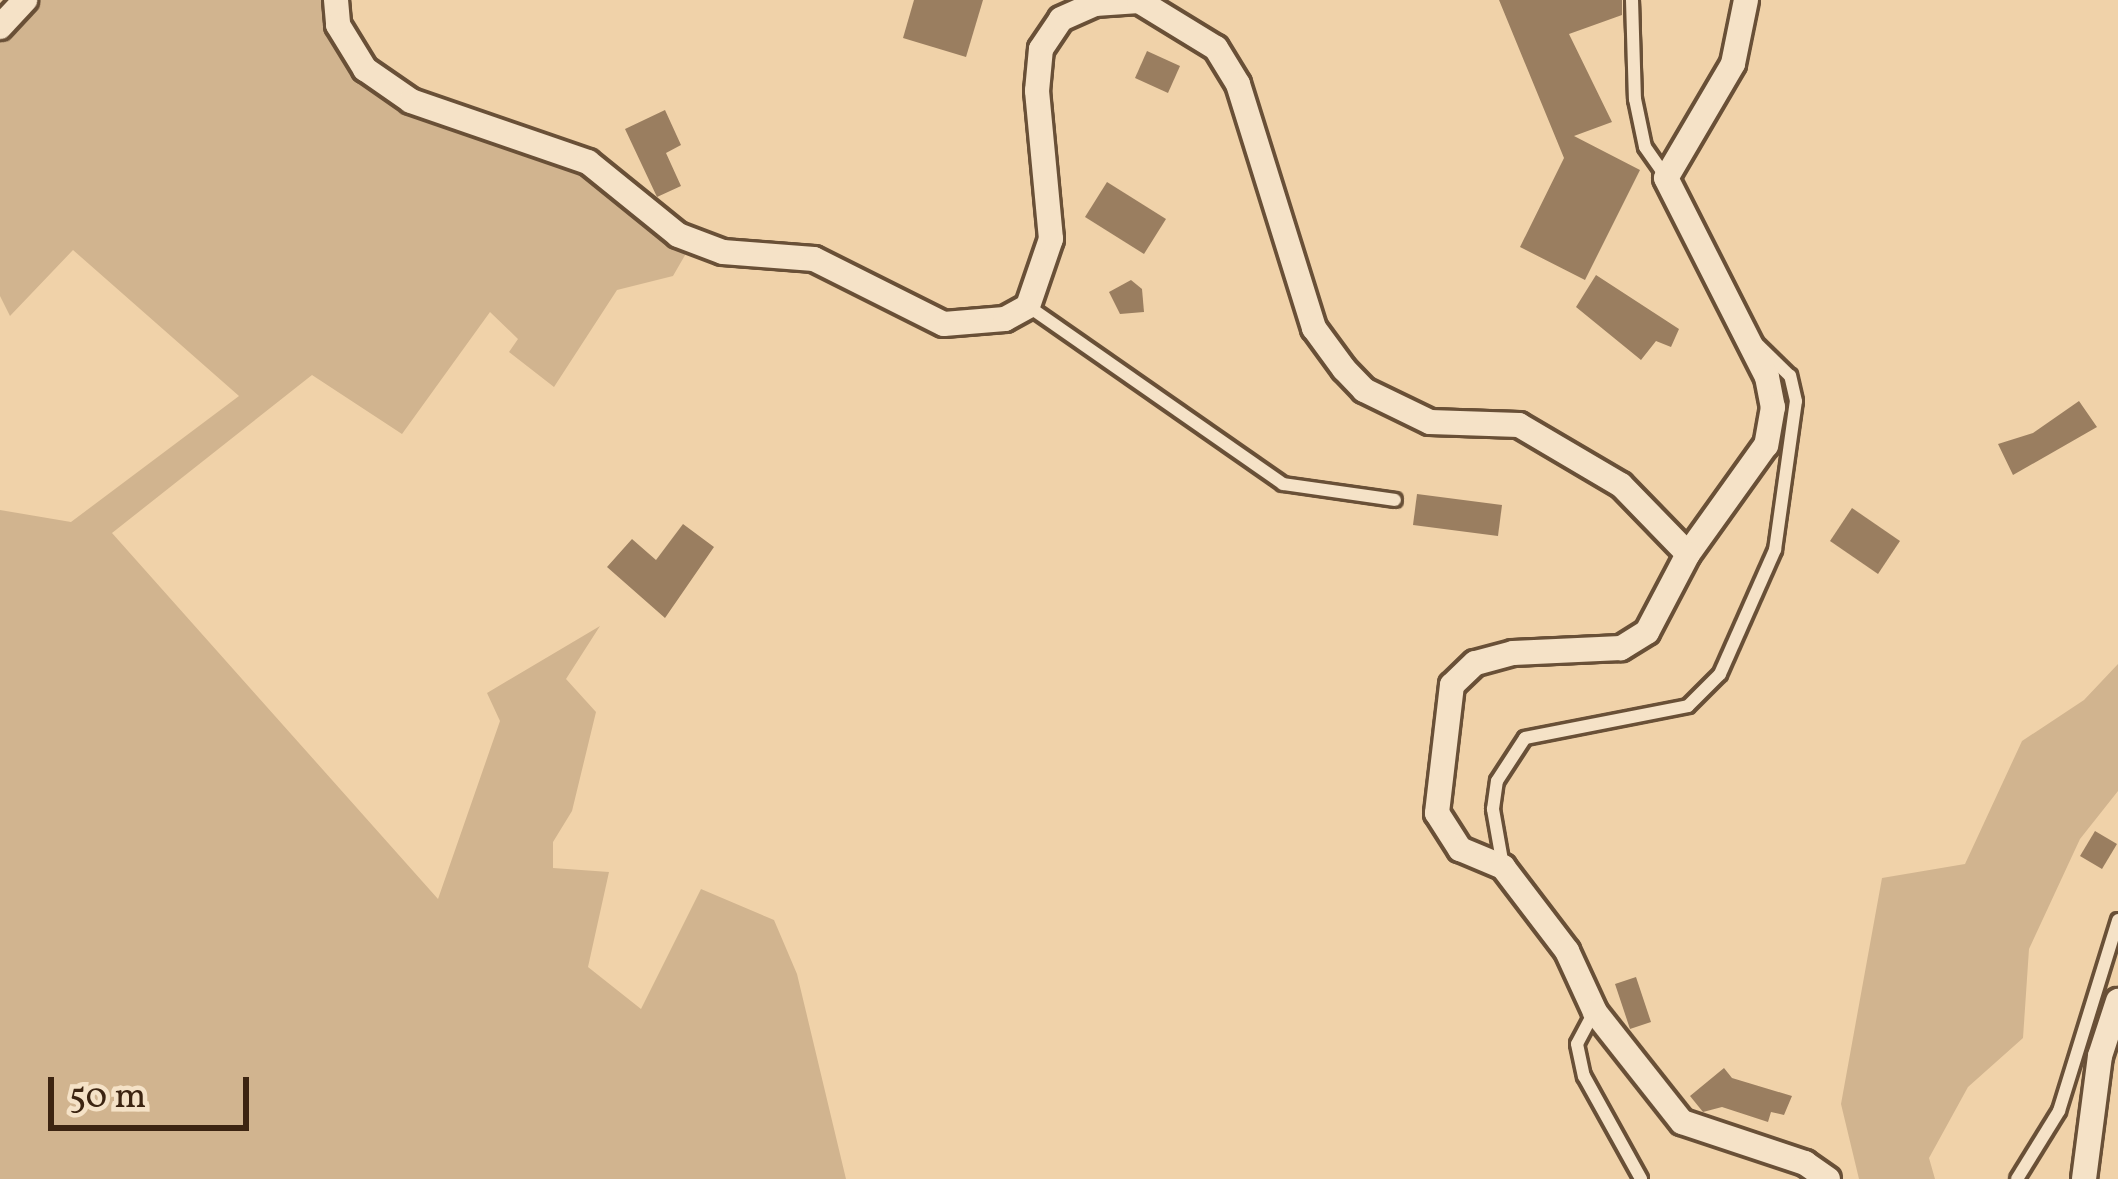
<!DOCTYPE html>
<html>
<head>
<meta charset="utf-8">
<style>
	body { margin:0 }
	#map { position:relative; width:2118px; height:1179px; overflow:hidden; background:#f0d2a9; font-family:Vollkorn,serif }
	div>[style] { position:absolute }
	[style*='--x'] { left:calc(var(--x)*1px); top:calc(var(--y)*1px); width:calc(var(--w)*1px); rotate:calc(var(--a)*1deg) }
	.green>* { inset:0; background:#d1b48f }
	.building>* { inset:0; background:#9a7e60 }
	.roads { filter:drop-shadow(3px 0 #695037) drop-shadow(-3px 0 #695037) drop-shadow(0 3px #695037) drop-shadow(0 -3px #695037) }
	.service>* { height:12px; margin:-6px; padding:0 6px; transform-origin:6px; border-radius:6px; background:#f5e2c7 }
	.minor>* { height:24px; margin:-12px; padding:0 12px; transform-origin:12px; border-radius:12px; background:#f5e2c7 }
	span { translate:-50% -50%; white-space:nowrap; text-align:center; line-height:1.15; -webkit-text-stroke:9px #f5e2c7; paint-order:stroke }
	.scale { position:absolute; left:48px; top:1077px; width:201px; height:54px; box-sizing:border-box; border:6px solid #3c2411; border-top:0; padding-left:15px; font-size:36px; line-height:42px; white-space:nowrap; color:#3c2411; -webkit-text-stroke:9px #f5e2c7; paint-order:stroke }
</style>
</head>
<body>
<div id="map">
	<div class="green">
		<div style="clip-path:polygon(37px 0,327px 0,357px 75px,583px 170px,688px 250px,673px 276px,617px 290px,554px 387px,509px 352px,518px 339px,490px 312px,402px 434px,312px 375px,112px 533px,438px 899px,500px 721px,487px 693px,600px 626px,566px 679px,596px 712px,572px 811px,553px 842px,553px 868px,609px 872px,588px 967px,641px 1009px,701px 889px,774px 920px,797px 974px,846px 1179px,0 1179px,0 510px,71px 522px,239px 396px,73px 250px,10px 316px,0 296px,0 38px)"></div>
		<div style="clip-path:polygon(2118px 664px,2118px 791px,2080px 839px,2029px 949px,2023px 1038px,1968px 1087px,1929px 1158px,1935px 1179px,1859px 1179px,1841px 1104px,1882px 878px,1965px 864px,2022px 741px,2084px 700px)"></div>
	</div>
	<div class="building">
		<div style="clip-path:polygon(914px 0,983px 0,966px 57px,903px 38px)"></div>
		<div style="clip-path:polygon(1499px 0,1622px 0,1622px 15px,1569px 34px,1612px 122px,1574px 136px,1640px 170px,1585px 280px,1520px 247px,1564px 158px)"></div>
		<div style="clip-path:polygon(1147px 51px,1180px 66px,1168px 93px,1135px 78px)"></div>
		<div style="clip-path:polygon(665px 110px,681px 145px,666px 153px,681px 186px,657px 197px,625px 129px)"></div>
		<div style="clip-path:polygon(1107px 182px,1166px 219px,1144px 254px,1085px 217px)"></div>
		<div style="clip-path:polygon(1596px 275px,1679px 329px,1671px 347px,1656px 341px,1641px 360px,1576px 307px)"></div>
		<div style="clip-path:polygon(1131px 280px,1142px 289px,1144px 312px,1120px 314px,1109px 292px)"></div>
		<div style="clip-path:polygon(2079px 401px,2097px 427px,2013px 475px,1998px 444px,2033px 433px)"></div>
		<div style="clip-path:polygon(1417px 494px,1502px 505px,1498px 536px,1413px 525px)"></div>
		<div style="clip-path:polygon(1852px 508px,1900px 541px,1878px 574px,1830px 541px)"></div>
		<div style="clip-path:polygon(683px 524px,714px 547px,665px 618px,607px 567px,632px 539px,656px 560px)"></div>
		<div style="clip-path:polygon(2095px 831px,2117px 844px,2102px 869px,2080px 856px)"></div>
		<div style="clip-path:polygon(1636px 977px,1651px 1022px,1630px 1029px,1615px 984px)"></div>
		<div style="clip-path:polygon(1724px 1068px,1732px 1078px,1792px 1096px,1784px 1115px,1771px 1112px,1768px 1122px,1722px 1107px,1703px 1112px,1690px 1096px)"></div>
	</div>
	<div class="roads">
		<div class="service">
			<div style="--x:1632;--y:0;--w:99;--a:88.3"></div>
			<div style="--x:1635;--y:99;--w:49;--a:78.2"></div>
			<div style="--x:1645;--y:147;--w:35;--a:55"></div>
			<div style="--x:1028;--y:306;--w:311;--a:34.9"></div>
			<div style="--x:1283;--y:484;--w:113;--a:8.1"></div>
			<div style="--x:1503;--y:866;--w:58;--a:-100"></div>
			<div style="--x:1493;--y:809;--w:28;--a:-82"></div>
			<div style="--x:1497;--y:781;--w:51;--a:-56.9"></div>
			<div style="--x:1525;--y:738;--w:166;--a:-11.1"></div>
			<div style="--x:1688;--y:706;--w:45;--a:-45"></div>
			<div style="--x:1720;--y:674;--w:136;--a:-66.1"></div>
			<div style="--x:1775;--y:550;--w:150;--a:-82"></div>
			<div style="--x:1796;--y:401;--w:26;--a:-103"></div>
			<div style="--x:1790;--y:376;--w:49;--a:-135.8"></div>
			<div style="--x:1594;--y:1012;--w:36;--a:118"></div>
			<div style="--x:1577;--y:1044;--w:33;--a:78"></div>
			<div style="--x:1584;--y:1076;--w:118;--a:61"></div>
			<div style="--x:2017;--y:1179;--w:80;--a:-58.3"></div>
			<div style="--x:2059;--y:1111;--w:200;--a:-72.8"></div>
		</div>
		<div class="minor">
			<div style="--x:336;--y:0;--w:25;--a:85"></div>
			<div style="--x:338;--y:25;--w:52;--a:58.5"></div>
			<div style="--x:365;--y:69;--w:56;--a:34.8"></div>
			<div style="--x:411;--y:101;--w:187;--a:19"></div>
			<div style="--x:588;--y:162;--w:116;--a:39"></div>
			<div style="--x:678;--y:235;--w:48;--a:20.7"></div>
			<div style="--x:723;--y:252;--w:91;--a:4.4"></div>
			<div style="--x:814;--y:259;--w:145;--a:26.6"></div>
			<div style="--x:944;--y:324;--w:61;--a:-4.7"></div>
			<div style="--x:1005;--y:319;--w:26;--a:-29"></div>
			<div style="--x:1028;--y:306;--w:71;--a:-71.1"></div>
			<div style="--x:1051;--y:239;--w:149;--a:-95.4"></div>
			<div style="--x:1037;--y:91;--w:42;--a:-84.6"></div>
			<div style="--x:1041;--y:49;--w:36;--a:-56"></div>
			<div style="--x:1061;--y:19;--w:37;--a:-24"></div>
			<div style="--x:1095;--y:4;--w:44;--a:-3.9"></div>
			<div style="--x:1139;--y:1;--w:90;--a:31.4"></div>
			<div style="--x:1216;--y:48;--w:42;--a:58.6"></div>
			<div style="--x:1238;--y:84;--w:256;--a:72.7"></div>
			<div style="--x:1314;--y:328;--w:51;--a:53.8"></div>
			<div style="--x:1344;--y:369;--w:29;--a:46"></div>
			<div style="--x:1364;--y:390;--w:73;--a:25.9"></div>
			<div style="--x:1430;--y:422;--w:89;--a:1.9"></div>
			<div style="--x:1519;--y:425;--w:118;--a:30.5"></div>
			<div style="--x:1621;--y:485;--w:96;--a:45.8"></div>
			<div style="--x:1746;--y:0;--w:65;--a:101.5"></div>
			<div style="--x:1733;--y:64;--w:132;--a:120.4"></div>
			<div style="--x:1666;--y:178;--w:223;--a:63.1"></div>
			<div style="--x:1767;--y:377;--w:31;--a:79"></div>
			<div style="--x:1773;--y:407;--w:39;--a:100"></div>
			<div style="--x:1766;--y:445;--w:134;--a:125.6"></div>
			<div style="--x:1688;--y:554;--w:88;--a:117.7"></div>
			<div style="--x:1647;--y:632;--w:31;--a:148"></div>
			<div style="--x:1621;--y:648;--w:108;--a:177.3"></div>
			<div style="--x:1513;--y:653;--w:39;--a:165"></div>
			<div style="--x:1475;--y:663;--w:32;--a:136"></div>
			<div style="--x:1452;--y:685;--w:129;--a:96.7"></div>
			<div style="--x:1437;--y:813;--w:43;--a:57.4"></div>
			<div style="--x:1460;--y:849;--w:47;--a:22.7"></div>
			<div style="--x:1503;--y:867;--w:106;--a:52.7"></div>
			<div style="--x:1567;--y:951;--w:67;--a:65.3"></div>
			<div style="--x:1595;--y:1012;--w:140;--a:51.7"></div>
			<div style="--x:1682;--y:1122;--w:130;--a:18.4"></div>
			<div style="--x:1805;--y:1163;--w:28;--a:35"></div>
			<div style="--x:0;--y:27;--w:37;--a:-47"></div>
			<div style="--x:2084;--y:1179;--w:124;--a:-82.6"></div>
			<div style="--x:2100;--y:1056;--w:58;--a:-71.9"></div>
		</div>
	</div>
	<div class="scale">50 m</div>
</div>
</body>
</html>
